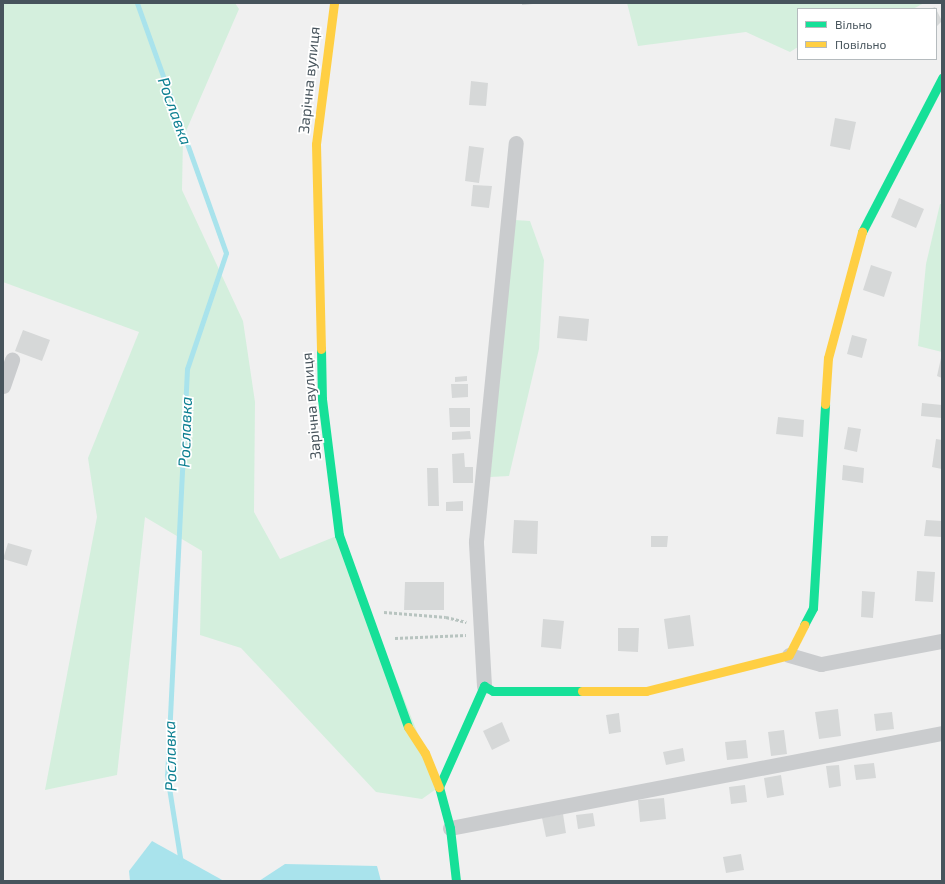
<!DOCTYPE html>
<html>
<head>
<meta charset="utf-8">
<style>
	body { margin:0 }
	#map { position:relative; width:945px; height:884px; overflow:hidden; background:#f0f0f0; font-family:"Exo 2",sans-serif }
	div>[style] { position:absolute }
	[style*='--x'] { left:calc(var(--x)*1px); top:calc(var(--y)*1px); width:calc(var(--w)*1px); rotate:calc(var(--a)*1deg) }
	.green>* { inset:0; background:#d4efdd }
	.water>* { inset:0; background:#a9e3ec }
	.stream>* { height:5px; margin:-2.5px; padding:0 2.5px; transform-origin:2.5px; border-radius:2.5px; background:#a9e3ec }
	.building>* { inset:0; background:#d6d8d8 }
	.path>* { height:2.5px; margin-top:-1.25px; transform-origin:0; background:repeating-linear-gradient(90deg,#b8c4c0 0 3px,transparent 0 5px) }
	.street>* { height:15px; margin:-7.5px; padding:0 7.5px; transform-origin:7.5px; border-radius:7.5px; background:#caccce }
	.fast>* { height:9px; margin:-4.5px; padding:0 4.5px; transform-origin:4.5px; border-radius:4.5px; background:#16e098 }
	.slow>* { height:9px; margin:-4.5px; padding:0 4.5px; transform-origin:4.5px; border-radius:4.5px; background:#ffcf43 }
	span { translate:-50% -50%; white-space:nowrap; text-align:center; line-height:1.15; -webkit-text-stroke:3.5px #fff; paint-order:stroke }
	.street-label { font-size:15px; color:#47545c }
	.water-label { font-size:16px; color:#0e8092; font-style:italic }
	.frame { position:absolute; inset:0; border:4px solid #47545c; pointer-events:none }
	.legend { position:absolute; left:797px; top:8px; width:140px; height:52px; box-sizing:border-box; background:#fff; border:1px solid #b5bbbe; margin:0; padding:5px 7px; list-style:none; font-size:12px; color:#47545c }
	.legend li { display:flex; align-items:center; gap:8px; height:20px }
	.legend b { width:20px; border:1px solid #b5bbbe }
</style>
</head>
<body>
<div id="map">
	<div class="green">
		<div style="clip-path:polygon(3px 3px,235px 3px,239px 9px,183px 138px,182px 190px,243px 321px,255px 402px,254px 512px,280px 559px,339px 535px,439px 787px,422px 799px,376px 792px,241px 648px,200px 635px,202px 551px,145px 517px,117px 775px,45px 790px,97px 517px,88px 458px,139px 332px,3px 282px)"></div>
		<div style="clip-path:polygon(627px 3px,924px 3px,913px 9px,798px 9px,798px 47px,790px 52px,746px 32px,638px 46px)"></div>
		<div style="clip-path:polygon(940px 204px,942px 204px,942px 352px,918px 346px,926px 264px)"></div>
		<div style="clip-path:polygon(515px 220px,530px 221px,544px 260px,539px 349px,509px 476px,490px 477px)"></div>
	</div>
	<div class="water">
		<div style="clip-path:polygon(152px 841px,224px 881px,130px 881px,129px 871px)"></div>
		<div style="clip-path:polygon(285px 864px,377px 866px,381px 881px,259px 881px)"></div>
	</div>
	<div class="stream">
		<div style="--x:137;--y:3;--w:265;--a:70.4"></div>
		<div style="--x:226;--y:253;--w:122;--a:108.6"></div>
		<div style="--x:187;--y:369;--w:406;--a:92.8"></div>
		<div style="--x:167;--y:775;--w:89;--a:81"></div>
	</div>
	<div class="building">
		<div style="clip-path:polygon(522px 3px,533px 3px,533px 4px,522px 5px)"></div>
		<div style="clip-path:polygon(935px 7px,942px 21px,936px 27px,936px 9px,930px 9px)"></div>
		<div style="clip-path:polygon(471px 81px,488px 83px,486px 106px,469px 105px)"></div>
		<div style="clip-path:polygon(835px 118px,856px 122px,850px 150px,830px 146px)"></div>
		<div style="clip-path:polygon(469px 146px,484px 148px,479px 183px,465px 181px)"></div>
		<div style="clip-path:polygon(473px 185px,492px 186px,489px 208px,471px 206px)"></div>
		<div style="clip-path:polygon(899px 198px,924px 209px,916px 228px,891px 217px)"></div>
		<div style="clip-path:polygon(871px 265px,892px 272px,884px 297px,863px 290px)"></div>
		<div style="clip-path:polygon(559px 316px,589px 319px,587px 341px,557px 338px)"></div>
		<div style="clip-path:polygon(23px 330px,50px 340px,42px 361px,15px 351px)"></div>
		<div style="clip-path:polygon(852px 335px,867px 339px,862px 358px,847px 354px)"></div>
		<div style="clip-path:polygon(941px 358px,942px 358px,942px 378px,937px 376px)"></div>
		<div style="clip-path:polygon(467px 376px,467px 381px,455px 382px,455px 377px)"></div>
		<div style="clip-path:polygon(451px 384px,468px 384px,468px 397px,452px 398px)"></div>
		<div style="clip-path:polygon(922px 403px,942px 405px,942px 418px,921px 416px)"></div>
		<div style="clip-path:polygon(449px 408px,470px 408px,470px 427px,450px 427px)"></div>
		<div style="clip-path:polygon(778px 417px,804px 420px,803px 437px,776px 434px)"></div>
		<div style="clip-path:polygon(848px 427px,861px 429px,857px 452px,844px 449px)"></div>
		<div style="clip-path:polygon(470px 431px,471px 439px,452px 440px,452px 432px)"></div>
		<div style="clip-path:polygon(936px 439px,942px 440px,942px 469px,932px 467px)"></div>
		<div style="clip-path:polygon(464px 453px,465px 467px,473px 467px,473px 483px,453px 483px,452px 454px)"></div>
		<div style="clip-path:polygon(843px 465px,864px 468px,863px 483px,842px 480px)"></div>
		<div style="clip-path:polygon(427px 468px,438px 468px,439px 506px,428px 506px)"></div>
		<div style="clip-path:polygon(463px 501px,463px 511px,446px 511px,446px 502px)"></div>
		<div style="clip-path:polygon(514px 520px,538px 521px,537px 554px,512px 553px)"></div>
		<div style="clip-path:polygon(926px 520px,942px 521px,942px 537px,924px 536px)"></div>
		<div style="clip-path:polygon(651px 536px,668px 536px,667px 547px,651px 547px)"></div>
		<div style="clip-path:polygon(8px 543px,32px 550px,27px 566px,3px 559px)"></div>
		<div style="clip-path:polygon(917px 571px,935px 572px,933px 602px,915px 601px)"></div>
		<div style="clip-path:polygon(405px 582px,444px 582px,444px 610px,404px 610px)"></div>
		<div style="clip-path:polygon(862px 591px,875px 592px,873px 618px,861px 617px)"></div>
		<div style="clip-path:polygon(690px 615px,694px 646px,668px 649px,664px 619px)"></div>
		<div style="clip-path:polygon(543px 619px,564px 621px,561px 649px,541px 647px)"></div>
		<div style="clip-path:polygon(618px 628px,639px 628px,638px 652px,618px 651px)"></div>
		<div style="clip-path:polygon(838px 709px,841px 736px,819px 739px,815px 712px)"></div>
		<div style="clip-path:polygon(892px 712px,894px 729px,876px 731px,874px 714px)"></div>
		<div style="clip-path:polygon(619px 713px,621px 732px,609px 734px,606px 715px)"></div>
		<div style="clip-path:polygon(502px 722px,510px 741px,492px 750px,483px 731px)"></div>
		<div style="clip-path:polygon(784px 730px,787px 754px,771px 756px,768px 732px)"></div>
		<div style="clip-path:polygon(746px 740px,748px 758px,727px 760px,725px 742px)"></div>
		<div style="clip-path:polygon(683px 748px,685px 761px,666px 765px,663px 752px)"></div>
		<div style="clip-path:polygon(874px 763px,876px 778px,856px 780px,854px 765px)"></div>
		<div style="clip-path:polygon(839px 765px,841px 786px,829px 788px,826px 766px)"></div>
		<div style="clip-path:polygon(781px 775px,784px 795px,767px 798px,764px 778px)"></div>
		<div style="clip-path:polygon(745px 785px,747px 802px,731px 804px,729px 787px)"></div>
		<div style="clip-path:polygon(664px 798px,666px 819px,640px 822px,638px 800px)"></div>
		<div style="clip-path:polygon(593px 813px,595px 826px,578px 829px,576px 815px)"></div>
		<div style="clip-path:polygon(563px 814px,566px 833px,546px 837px,542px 818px)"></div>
		<div style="clip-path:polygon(741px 854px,744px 870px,726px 873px,723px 857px)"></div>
	</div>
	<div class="path">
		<div style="--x:384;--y:612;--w:62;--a:4.6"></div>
		<div style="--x:446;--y:617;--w:21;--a:14"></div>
		<div style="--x:395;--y:638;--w:71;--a:-2.4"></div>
	</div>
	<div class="street">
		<div style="--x:3;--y:386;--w:28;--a:-71"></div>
		<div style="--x:789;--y:655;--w:33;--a:16"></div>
		<div style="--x:821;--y:664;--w:123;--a:-10.8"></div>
		<div style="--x:484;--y:686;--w:145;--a:-93.2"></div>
		<div style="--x:476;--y:541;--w:400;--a:-84.3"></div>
		<div style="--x:450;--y:828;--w:501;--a:-10.93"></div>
	</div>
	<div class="fast">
		<div style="--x:862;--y:232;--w:174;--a:-62.5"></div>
		<div style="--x:321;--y:349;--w:50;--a:88.9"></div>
		<div style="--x:322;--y:399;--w:137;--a:82.9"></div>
		<div style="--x:339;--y:535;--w:204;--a:70.2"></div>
		<div style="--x:804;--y:625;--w:19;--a:-62"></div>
		<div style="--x:813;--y:608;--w:204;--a:-86.6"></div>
		<div style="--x:456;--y:881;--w:53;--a:-96.5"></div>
		<div style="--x:450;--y:828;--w:42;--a:-105"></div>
		<div style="--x:439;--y:787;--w:111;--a:-66"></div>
		<div style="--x:484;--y:686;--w:10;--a:29"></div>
		<div style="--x:493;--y:691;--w:89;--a:0"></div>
	</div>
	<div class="slow">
		<div style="--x:321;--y:349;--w:205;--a:-91.4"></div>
		<div style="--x:316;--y:144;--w:142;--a:-82.7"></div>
		<div style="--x:825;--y:404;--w:46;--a:-86.3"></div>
		<div style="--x:828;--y:358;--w:131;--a:-74.9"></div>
		<div style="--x:582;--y:691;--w:64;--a:0"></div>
		<div style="--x:646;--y:691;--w:147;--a:-14.1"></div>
		<div style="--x:789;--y:655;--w:34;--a:-63"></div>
		<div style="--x:408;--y:727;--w:31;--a:57"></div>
		<div style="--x:425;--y:753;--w:37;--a:68"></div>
	</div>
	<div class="street-label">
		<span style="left:309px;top:80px;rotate:-84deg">Зарічна вулиця</span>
		<span style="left:311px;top:406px;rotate:-95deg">Зарічна вулиця</span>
	</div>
	<div class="water-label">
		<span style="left:175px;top:111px;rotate:70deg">Рославка</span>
		<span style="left:185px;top:432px;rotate:-88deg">Рославка</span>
		<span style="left:170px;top:756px;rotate:-91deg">Рославка</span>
	</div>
	<div class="frame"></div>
	<ul class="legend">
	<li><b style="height:5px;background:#16e098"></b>Вільно</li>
	<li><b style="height:5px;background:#ffcf43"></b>Повільно</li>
	</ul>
</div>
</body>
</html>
